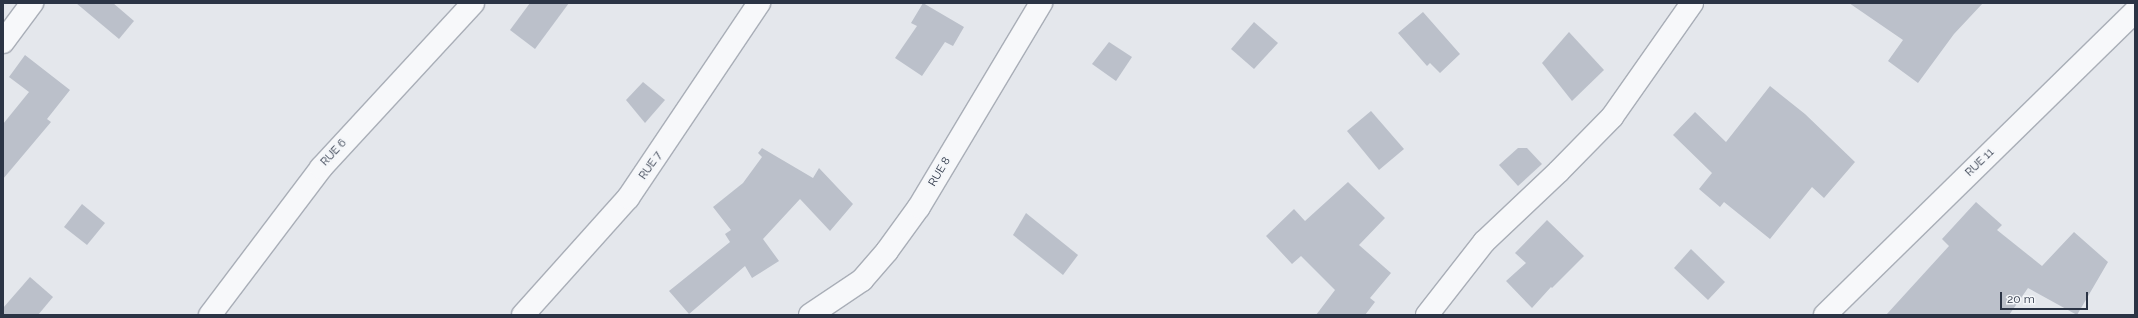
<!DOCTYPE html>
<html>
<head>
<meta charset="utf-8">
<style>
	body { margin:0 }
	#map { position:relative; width:2138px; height:318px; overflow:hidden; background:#e4e7ec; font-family:Raleway,sans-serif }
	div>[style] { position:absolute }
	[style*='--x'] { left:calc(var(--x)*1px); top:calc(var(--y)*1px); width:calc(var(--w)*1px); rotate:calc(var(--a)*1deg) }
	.building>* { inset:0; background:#bbc0ca }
	.roads { filter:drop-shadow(1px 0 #a9aeb7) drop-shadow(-1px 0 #a9aeb7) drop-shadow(0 1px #a9aeb7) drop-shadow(0 -1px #a9aeb7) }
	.street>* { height:22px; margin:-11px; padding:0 11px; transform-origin:11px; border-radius:11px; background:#f7f8fa }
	span { translate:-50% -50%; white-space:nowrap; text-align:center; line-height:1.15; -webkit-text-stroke:3.5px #f4f6f9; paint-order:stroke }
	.street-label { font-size:11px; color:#2b3445 }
	.frame { position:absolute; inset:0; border:4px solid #2b3445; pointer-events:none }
	.scale { position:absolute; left:2000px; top:292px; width:88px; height:18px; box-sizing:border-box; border:2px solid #2b3445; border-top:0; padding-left:5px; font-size:12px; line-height:14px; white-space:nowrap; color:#2b3445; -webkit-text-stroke:3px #f4f6f9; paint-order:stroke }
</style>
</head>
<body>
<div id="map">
	<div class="building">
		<div style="clip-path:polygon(76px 3px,113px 3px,134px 21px,119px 39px)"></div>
		<div style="clip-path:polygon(530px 3px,569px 3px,535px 49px,510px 30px)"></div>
		<div style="clip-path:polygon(923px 3px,964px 27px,953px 46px,945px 42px,922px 76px,895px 58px,917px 26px,911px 23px)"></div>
		<div style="clip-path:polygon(1849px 3px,1983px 3px,1954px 34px,1918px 83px,1888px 61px,1903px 40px)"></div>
		<div style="clip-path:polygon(1423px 12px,1460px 54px,1440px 73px,1430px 63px,1427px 66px,1398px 33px)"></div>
		<div style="clip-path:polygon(1254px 22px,1278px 43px,1254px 69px,1231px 49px)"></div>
		<div style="clip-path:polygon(1569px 32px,1604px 70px,1572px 101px,1542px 63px)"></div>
		<div style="clip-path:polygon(1109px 42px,1132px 57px,1116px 81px,1092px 64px)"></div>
		<div style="clip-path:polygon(25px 55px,70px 90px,47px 119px,51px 122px,3px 179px,3px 124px,29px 92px,9px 77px)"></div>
		<div style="clip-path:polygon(643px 82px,665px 100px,645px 123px,626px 100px)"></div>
		<div style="clip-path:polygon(1770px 86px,1805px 114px,1855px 162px,1824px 198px,1812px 187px,1770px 239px,1724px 202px,1720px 207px,1699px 189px,1712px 173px,1673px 135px,1695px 112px,1726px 142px)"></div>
		<div style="clip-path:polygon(1371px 111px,1404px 149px,1379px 170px,1347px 131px)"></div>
		<div style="clip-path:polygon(762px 148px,813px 178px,819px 168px,853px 204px,830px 231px,800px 199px,763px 239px,779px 261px,752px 278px,745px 266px,689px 314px,669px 291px,730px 242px,725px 234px,731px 230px,713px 207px,743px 183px,762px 157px,758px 153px)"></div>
		<div style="clip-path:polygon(1518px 148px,1527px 148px,1542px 164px,1518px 186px,1499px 165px)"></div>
		<div style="clip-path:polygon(1348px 182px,1385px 218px,1359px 245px,1391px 273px,1370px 298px,1375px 302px,1365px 315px,1316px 315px,1335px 290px,1301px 256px,1292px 264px,1266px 236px,1294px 209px,1305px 221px)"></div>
		<div style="clip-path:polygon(1976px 202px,2002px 225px,1997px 230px,2042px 266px,2074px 232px,2108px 262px,2077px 315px,2028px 288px,2009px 315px,1886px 315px,1949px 246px,1942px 239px)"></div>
		<div style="clip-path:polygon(82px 204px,105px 223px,87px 245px,64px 227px)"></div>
		<div style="clip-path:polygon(1026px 213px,1078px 255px,1063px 275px,1013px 235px)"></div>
		<div style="clip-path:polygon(1547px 220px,1584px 256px,1552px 288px,1551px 287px,1532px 308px,1506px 281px,1526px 263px,1515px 253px)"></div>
		<div style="clip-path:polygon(1691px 249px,1725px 282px,1708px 300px,1674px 268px)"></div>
		<div style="clip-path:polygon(30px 277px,53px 297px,38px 315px,3px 315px,3px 308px)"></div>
	</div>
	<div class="roads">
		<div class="street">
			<div style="--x:3;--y:42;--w:49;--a:-53.4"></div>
			<div style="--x:210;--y:315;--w:184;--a:-52.9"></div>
			<div style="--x:321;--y:168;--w:224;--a:-47.3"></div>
			<div style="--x:523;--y:315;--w:157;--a:-48.1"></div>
			<div style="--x:628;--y:198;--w:235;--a:-56.1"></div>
			<div style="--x:810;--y:315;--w:63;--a:-33.9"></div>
			<div style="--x:862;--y:280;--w:38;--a:-49"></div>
			<div style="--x:887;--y:251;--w:54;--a:-54"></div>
			<div style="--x:919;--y:207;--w:238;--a:-59.1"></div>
			<div style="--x:1427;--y:315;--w:93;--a:-52"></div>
			<div style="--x:1484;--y:242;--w:103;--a:-43.4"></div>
			<div style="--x:1559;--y:171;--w:76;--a:-45.5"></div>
			<div style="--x:1612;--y:117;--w:139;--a:-54.9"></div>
			<div style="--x:1825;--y:315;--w:434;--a:-44.4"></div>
		</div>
	</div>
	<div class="street-label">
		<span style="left:334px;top:153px;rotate:-47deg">RUE 6</span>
		<span style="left:1980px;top:163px;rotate:-44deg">RUE 11</span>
		<span style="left:651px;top:166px;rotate:-55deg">RUE 7</span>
		<span style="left:940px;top:172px;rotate:-59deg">RUE 8</span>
	</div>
	<div class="frame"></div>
	<div class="scale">20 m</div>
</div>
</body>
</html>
